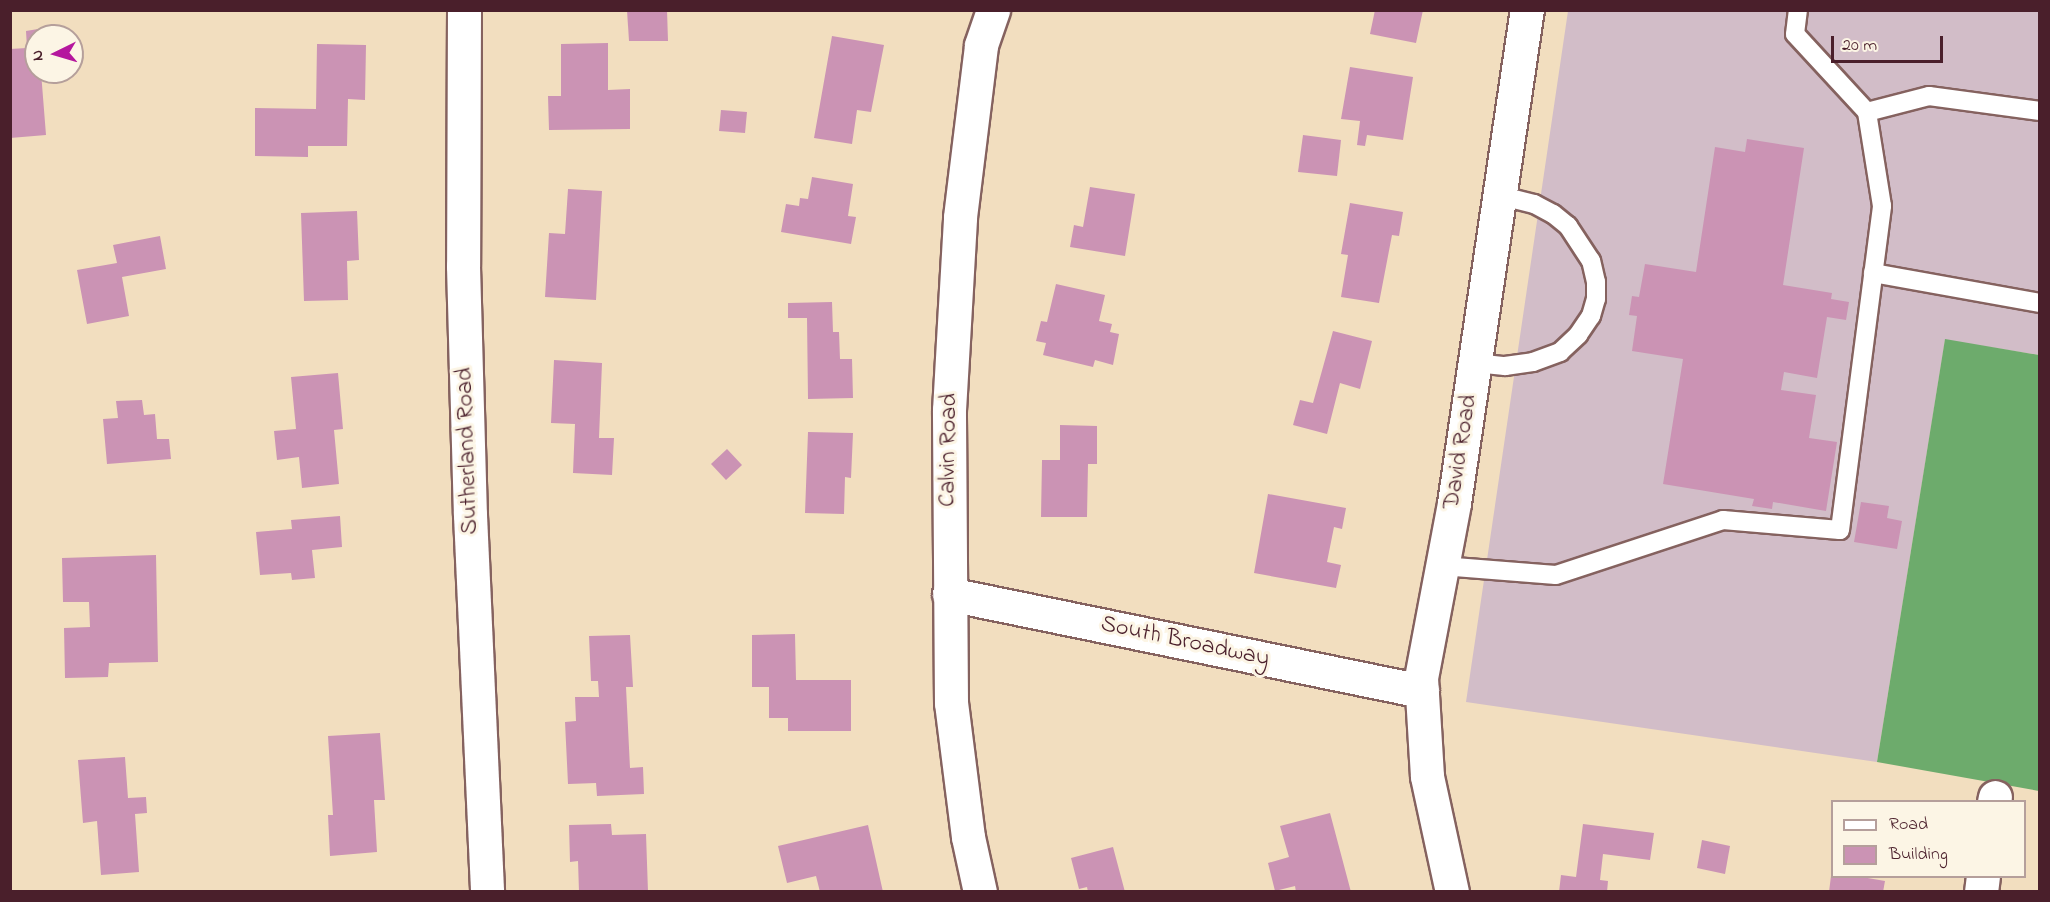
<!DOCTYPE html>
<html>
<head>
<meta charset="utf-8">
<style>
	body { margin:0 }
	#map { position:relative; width:2050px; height:902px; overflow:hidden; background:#f2debf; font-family:"Indie Flower",sans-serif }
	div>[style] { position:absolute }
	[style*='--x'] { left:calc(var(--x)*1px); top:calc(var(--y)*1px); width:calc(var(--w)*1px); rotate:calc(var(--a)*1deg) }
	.industrial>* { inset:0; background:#d2bdc8 }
	.forest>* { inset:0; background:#6dab6c }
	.building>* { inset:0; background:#cb93b4 }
	.roads { filter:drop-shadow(2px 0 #85625f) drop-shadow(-2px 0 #85625f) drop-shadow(0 2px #85625f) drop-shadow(0 -2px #85625f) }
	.service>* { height:18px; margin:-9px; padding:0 9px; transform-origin:9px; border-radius:9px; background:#fff }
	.minor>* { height:33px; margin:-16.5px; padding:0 16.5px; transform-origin:16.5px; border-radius:16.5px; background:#fff }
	span { translate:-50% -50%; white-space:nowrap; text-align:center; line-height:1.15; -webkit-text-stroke:6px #fcf5e5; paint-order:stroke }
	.street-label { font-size:24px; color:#4a1f2b }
	.frame { position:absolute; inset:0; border:12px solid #4a1f2b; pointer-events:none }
	.legend { position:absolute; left:1831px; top:800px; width:195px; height:78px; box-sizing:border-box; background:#fcf5e5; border:2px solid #b59f9b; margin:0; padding:8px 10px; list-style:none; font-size:18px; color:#4a1f2b }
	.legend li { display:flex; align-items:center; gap:12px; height:30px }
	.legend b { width:30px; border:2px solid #b59f9b }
	.north { position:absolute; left:24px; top:24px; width:60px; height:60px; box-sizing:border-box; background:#fcf5e5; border:2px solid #b59f9b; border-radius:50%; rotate:265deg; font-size:16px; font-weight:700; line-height:24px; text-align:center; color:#4a1f2b }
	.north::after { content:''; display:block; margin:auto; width:21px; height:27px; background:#b5179e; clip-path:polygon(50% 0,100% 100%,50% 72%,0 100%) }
	.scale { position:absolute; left:1831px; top:36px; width:112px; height:27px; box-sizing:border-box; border:3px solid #4a1f2b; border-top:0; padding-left:8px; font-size:18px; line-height:21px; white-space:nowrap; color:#4a1f2b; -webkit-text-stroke:4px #fcf5e5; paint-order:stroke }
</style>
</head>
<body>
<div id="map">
	<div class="industrial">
		<div style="clip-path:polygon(1568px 11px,2039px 11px,2039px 355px,1945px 340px,1877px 762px,1466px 702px)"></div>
	</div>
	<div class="forest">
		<div style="clip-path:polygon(1945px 339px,2039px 355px,2039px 791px,1877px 762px)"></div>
	</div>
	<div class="building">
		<div style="clip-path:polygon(627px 10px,667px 10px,668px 41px,629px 41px)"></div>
		<div style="clip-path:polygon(1375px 10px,1423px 10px,1416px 43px,1370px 34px)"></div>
		<div style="clip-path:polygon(38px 29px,36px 72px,41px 72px,46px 135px,10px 138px,10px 49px,27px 48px,26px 31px)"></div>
		<div style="clip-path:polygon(832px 36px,884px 45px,871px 112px,857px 110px,852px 144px,814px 138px)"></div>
		<div style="clip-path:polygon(608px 43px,608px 90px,630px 89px,630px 129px,549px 130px,548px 96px,561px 96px,561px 44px)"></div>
		<div style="clip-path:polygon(317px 44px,366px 45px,365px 100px,348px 99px,347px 146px,308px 146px,308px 157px,255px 156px,255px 108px,316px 109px)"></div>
		<div style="clip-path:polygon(1350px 67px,1413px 77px,1403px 140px,1367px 135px,1365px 146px,1357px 145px,1360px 121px,1341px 119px)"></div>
		<div style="clip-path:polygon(721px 110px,747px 112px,745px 133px,719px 131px)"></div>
		<div style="clip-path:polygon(1303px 135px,1341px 140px,1337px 176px,1298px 172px)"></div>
		<div style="clip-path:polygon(1747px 139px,1804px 148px,1783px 285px,1832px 293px,1831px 299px,1849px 302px,1846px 320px,1827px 317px,1817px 378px,1784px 372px,1781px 390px,1816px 395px,1809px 438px,1837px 442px,1826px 511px,1773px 502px,1772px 509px,1752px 506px,1754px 499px,1663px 484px,1683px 359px,1632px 351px,1637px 316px,1629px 315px,1632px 296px,1639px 297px,1645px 264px,1696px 272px,1715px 147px,1745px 152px)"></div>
		<div style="clip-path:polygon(812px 177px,853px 184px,848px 216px,856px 217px,851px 244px,781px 232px,786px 204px,799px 206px,800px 198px,808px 199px)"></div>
		<div style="clip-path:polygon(1090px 187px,1135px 194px,1125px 256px,1070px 247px,1074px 225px,1083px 227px)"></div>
		<div style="clip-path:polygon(568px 189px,602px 191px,596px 300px,545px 297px,549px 233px,565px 234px)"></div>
		<div style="clip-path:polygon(1350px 203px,1403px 212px,1399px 236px,1392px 235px,1379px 303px,1341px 297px,1348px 255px,1341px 254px)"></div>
		<div style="clip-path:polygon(357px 211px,359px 260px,347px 261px,348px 300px,304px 301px,301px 213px)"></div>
		<div style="clip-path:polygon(160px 236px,166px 269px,122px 277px,129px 316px,87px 324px,77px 270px,117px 263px,113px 245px)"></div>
		<div style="clip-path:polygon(1056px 284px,1105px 295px,1099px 321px,1112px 324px,1110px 332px,1119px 334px,1113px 365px,1095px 360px,1093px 367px,1043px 355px,1046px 343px,1036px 341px,1041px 321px,1047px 322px)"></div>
		<div style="clip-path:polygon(832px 302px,833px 332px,839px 332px,840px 359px,852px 359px,853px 398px,808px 399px,807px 318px,788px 318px,788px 303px)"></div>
		<div style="clip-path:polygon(1333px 331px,1372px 341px,1360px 389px,1340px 383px,1327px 434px,1293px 425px,1300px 400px,1313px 403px)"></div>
		<div style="clip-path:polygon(554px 360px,602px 363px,599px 438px,614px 438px,612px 475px,573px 473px,575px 424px,551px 423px)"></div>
		<div style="clip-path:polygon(338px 373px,343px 429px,334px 430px,339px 484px,302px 488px,299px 457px,277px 460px,274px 431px,296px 429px,291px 377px)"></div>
		<div style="clip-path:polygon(142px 400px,144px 415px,155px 414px,157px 439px,169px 439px,171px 459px,107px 464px,103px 419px,118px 418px,116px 401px)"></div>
		<div style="clip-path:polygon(1060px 425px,1097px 426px,1097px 464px,1088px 464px,1087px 517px,1041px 517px,1042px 460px,1060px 460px)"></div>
		<div style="clip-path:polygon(808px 432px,853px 433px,851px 478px,845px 477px,844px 514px,805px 513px)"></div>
		<div style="clip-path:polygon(727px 449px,742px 465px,726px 480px,711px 464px)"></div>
		<div style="clip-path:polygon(1268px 494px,1346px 508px,1342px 529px,1334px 527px,1327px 562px,1341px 565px,1336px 588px,1254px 573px)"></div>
		<div style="clip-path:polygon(1861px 502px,1889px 506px,1887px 518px,1902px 521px,1897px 549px,1854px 542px)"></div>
		<div style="clip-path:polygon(340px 516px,342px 547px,312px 550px,315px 578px,292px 580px,291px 573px,260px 575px,256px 532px,292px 529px,291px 520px)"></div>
		<div style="clip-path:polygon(156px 555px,158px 662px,109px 663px,108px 677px,65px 678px,64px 628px,90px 627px,89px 602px,63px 602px,62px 558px)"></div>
		<div style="clip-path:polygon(795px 634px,796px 680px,851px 680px,851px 731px,788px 731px,788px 718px,769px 718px,769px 687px,752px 687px,752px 635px)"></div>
		<div style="clip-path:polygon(630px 635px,633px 687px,626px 687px,630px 768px,643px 767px,644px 794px,597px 796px,596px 783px,568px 784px,565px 722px,576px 721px,575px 697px,599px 697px,598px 681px,591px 681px,589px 636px)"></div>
		<div style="clip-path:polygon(380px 733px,385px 800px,374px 800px,377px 852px,330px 856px,328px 815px,333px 815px,328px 736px)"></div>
		<div style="clip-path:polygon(125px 757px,128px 798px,146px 797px,147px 813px,135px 814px,139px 872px,101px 875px,97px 821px,83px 823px,78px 760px)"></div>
		<div style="clip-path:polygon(1330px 813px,1351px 892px,1296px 892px,1295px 886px,1275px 891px,1268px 863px,1289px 857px,1280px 826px)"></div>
		<div style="clip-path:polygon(611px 824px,612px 835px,646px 834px,648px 892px,579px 892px,578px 861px,570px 862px,569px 825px)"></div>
		<div style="clip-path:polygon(1583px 824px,1654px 833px,1650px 860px,1603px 854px,1600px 880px,1608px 881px,1607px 892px,1559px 892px,1561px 875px,1576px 877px)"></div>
		<div style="clip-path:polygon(868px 825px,883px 892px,820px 892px,816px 876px,787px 883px,778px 846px)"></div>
		<div style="clip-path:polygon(1702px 840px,1730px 846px,1725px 874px,1697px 868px)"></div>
		<div style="clip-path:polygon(1113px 847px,1125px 892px,1088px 892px,1087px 887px,1079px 889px,1071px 858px)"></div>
		<div style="clip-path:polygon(1831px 876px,1856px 876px,1885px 881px,1883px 892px,1829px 892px)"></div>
	</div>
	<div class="roads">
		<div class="service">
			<div style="--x:1867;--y:112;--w:64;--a:-14.5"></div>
			<div style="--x:1929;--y:96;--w:112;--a:7.7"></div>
			<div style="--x:1873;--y:273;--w:170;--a:10.2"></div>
			<div style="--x:1475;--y:363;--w:30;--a:6"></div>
			<div style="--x:1505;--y:366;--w:28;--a:-8"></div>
			<div style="--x:1533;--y:362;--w:29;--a:-20"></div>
			<div style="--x:1560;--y:352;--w:25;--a:-43"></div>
			<div style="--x:1578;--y:335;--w:23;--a:-56"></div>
			<div style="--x:1591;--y:316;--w:18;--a:-74"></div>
			<div style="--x:1596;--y:299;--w:17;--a:-90"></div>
			<div style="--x:1596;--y:282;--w:22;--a:-103"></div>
			<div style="--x:1591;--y:261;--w:42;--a:-123.3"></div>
			<div style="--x:1568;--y:226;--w:19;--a:-141"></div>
			<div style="--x:1553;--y:214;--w:21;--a:-152"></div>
			<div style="--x:1534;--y:204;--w:34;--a:-166"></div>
			<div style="--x:1442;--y:566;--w:114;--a:4.5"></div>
			<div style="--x:1556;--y:575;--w:176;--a:-18.2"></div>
			<div style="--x:1723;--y:520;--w:117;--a:4.9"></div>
			<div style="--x:1840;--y:530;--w:327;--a:-82.6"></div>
			<div style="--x:1882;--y:206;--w:95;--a:-99.1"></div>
			<div style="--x:1867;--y:112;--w:106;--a:-132.7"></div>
			<div style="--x:1795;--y:34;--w:24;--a:-83"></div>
		</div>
		<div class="minor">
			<div style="--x:464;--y:10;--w:256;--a:90.2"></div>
			<div style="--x:463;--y:266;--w:249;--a:88.4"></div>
			<div style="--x:470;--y:515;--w:377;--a:87.4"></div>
			<div style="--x:949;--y:594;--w:483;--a:11.6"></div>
			<div style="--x:1994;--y:802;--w:5;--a:-79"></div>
			<div style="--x:980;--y:892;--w:56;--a:-102.3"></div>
			<div style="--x:968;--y:837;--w:135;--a:-97.2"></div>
			<div style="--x:951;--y:703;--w:293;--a:-90.4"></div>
			<div style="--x:949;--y:410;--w:193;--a:-86.7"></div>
			<div style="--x:960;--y:217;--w:173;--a:-83"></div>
			<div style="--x:981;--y:45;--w:37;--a:-71"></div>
			<div style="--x:1452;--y:892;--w:119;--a:-102.2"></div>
			<div style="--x:1427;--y:776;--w:98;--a:-93.5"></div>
			<div style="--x:1421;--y:678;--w:178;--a:-79.3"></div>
			<div style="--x:1454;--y:503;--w:498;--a:-81.6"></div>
			<div style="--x:1981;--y:892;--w:16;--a:-83"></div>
		</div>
	</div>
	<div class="street-label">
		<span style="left:949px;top:450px;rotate:-89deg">Calvin Road</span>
		<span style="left:468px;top:451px;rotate:-92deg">Sutherland Road</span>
		<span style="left:1461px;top:452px;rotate:-81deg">David Road</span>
		<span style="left:1185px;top:642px;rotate:12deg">South Broadway</span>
	</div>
	<div class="frame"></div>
	<ul class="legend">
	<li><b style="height:8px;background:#fff"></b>Road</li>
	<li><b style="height:16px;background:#cb93b4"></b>Building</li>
	</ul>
	<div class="north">N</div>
	<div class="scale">20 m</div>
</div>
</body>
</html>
